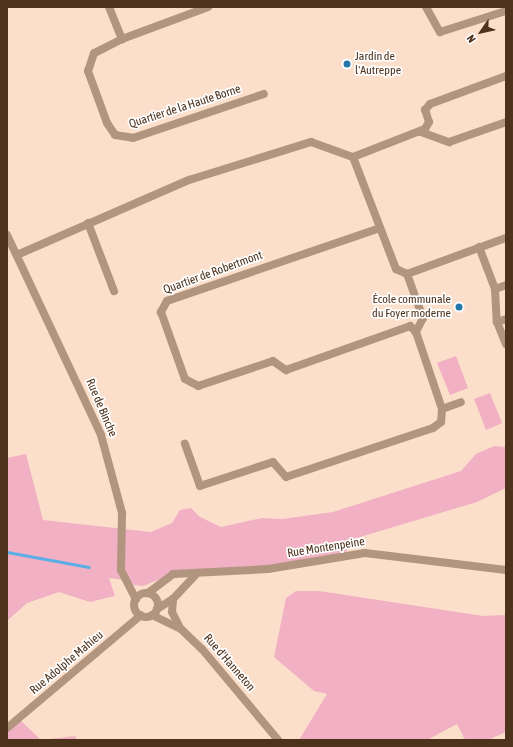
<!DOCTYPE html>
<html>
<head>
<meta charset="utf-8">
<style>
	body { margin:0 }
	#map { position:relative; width:513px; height:747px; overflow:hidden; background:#fbdfca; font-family:"Asap Condensed",sans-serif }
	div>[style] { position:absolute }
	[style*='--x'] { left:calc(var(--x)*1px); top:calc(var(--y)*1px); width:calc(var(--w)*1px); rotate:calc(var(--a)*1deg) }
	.green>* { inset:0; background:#f1b0c3 }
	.stream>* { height:3px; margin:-1.5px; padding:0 1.5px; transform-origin:1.5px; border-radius:1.5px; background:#5baee5 }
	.street>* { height:8px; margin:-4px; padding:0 4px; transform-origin:4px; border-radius:4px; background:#b2957e }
	.street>.ring { margin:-4px; padding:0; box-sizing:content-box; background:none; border:8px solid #b2957e; border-radius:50% }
	.dots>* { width:11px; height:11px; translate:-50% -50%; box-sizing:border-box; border:2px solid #fff; border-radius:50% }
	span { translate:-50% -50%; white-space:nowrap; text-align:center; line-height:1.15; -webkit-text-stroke:3.5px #fff; paint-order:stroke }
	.poi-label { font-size:12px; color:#4d321c }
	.left { translate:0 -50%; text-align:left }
	.right { translate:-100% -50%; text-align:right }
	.street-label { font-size:12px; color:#4d321c }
	.frame { position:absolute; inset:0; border:8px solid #4d321c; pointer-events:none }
	.north { position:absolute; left:461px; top:12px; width:40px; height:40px; -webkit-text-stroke:3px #fff; paint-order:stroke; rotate:236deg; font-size:11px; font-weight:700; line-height:16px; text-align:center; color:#4d321c }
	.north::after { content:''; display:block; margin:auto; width:14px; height:18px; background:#4d321c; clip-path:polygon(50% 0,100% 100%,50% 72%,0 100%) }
</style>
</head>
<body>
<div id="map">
	<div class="green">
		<div style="clip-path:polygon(456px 356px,468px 388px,450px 395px,437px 363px)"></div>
		<div style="clip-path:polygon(490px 393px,502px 423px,486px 430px,474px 399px)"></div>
		<div style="clip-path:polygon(494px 446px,506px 447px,506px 488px,477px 502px,350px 540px,345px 556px,285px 567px,173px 574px,143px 586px,134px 585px,122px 571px,124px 580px,109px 578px,115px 596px,90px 602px,59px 592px,27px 603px,7px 621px,7px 458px,26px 454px,43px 520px,151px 532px,172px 523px,180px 510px,191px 508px,200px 517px,221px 527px,262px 518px,282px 519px,333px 512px,461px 471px,476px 454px)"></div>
		<div style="clip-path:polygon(296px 591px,319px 591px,483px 616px,506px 615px,506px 732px,488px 740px,465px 740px,457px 724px,427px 740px,299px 740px,327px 694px,314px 691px,274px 657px,286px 598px)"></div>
		<div style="clip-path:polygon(19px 719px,41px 740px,75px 736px,77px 740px,7px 740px,7px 728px)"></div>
	</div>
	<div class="stream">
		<div style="--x:7;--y:552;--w:83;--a:10.4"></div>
	</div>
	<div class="street">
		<div style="--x:109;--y:7;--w:35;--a:68"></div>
		<div style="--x:122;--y:39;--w:31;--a:153"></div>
		<div style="--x:94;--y:53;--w:19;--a:108"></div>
		<div style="--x:88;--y:71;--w:55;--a:69.9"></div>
		<div style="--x:107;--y:123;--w:14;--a:56"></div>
		<div style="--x:115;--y:135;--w:18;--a:9"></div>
		<div style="--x:133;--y:138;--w:138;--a:-18.6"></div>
		<div style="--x:426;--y:7;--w:29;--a:61"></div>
		<div style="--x:440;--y:32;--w:69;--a:-17.7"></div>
		<div style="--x:122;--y:39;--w:92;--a:-20.4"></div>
		<div style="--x:421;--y:132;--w:30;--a:20"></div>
		<div style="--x:449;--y:142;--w:60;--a:-19.3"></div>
		<div style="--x:353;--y:157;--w:77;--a:-21.3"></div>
		<div style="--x:425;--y:129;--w:8;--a:-60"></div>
		<div style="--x:429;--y:122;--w:13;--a:-108"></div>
		<div style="--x:425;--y:110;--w:8;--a:-50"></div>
		<div style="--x:430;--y:104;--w:81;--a:-20.2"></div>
		<div style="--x:88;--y:223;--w:73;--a:69.1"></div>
		<div style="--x:380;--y:228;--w:225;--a:161.1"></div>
		<div style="--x:167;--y:301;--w:13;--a:119"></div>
		<div style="--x:161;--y:312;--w:71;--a:70.3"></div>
		<div style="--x:185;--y:379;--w:15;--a:28"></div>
		<div style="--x:198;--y:386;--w:79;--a:-18.4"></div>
		<div style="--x:273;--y:361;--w:16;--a:35"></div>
		<div style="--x:286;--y:370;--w:132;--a:-19.5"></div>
		<div style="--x:410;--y:326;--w:8;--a:45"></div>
		<div style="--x:7;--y:235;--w:221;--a:64.8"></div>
		<div style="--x:101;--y:435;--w:81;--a:74.9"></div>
		<div style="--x:122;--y:513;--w:57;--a:91"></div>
		<div style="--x:121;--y:570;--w:33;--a:63"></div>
		<div style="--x:479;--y:247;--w:45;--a:69.1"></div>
		<div style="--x:495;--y:289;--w:33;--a:87"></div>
		<div style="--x:497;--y:322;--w:24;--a:68"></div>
		<div style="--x:17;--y:255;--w:188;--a:-23.6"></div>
		<div style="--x:189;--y:180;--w:128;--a:-17.3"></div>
		<div style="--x:311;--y:142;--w:45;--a:19.7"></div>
		<div style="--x:353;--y:157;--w:120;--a:69"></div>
		<div style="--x:396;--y:269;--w:12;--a:24"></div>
		<div style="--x:407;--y:274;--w:47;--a:70"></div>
		<div style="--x:423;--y:318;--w:16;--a:117"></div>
		<div style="--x:416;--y:332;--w:81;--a:71.3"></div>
		<div style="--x:442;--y:409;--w:13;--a:94"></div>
		<div style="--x:441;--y:422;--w:10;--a:143"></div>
		<div style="--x:433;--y:428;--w:155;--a:161.6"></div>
		<div style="--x:286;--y:477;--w:20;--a:-131"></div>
		<div style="--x:273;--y:462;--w:77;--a:161.8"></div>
		<div style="--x:200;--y:486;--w:45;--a:-109.7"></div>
		<div style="--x:407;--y:274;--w:105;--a:-20"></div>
		<div style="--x:495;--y:289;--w:12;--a:-20"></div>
		<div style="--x:497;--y:322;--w:9;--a:-18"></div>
		<div style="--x:442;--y:409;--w:20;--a:-20"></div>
		<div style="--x:148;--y:593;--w:31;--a:-37"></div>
		<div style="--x:173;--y:574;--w:95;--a:-3"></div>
		<div style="--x:268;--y:569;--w:98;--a:-9.4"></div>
		<div style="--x:365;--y:553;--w:142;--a:6.9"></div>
		<div class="ring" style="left:134px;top:593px;width:16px;height:16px"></div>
		<div style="--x:173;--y:599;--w:13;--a:94"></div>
		<div style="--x:172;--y:612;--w:16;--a:63"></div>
		<div style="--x:157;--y:609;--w:19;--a:-32"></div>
		<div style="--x:173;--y:599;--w:34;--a:-47"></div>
		<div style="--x:152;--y:615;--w:32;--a:26"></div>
		<div style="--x:181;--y:629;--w:29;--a:44"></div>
		<div style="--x:202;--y:649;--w:119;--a:50.1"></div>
		<div style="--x:7;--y:728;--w:175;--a:-40.1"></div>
	</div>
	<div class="dots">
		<div style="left:347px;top:64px;background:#2477a8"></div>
		<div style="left:459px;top:307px;background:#2477a8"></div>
	</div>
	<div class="poi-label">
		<span class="left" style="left:355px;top:64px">Jardin de<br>l'Autreppe</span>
		<span class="right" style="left:451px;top:307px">École communale<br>du Foyer moderne</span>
	</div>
	<div class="street-label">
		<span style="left:185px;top:107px;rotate:-18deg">Quartier de la Haute Borne</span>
		<span style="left:213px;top:273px;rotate:-20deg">Quartier de Robertmont</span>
		<span style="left:101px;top:408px;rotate:67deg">Rue de Binche</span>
		<span style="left:326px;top:548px;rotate:-9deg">Rue Montenpeine</span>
		<span style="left:67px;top:663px;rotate:-40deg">Rue Adolphe Mahieu</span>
		<span style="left:229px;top:663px;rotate:49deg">Rue d'Hanneton</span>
	</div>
	<div class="frame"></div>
	<div class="north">N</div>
</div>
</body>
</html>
